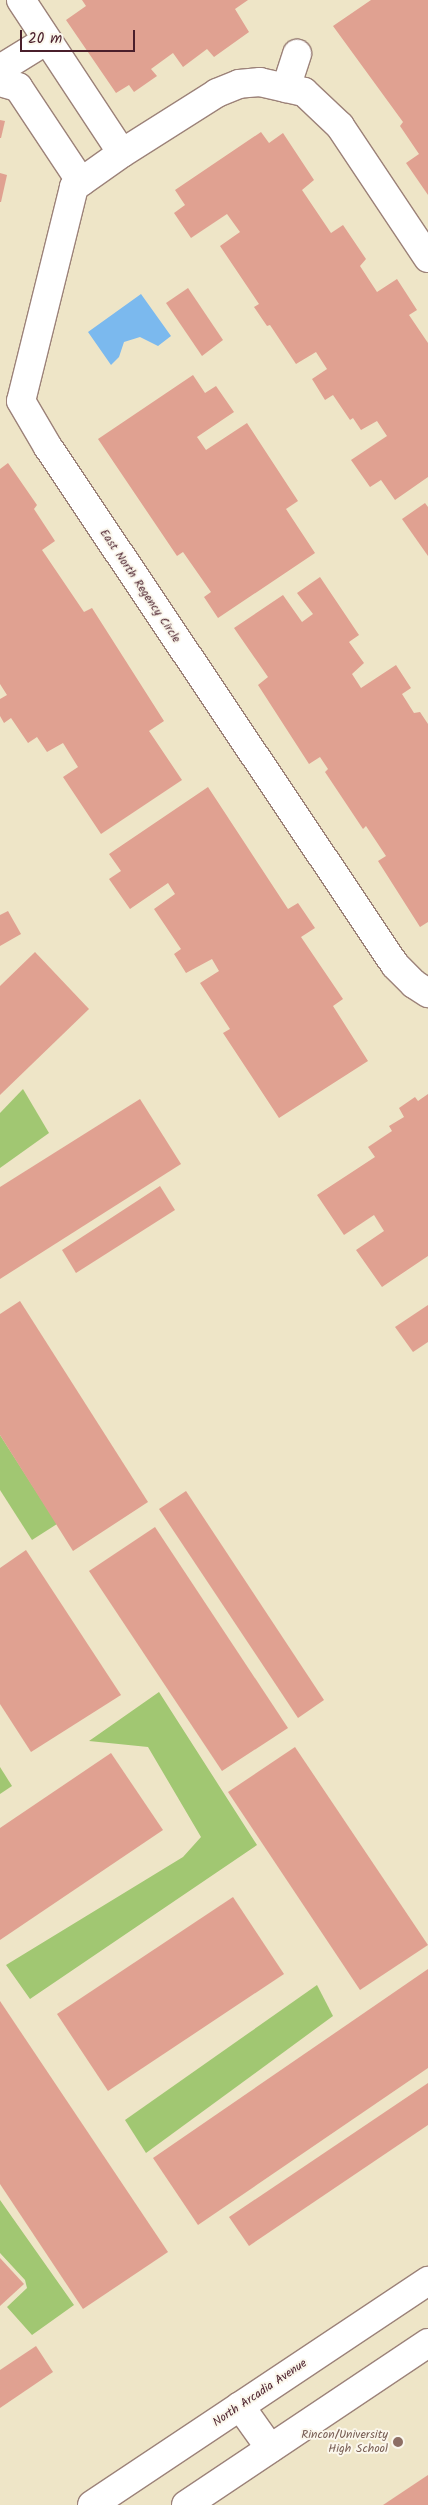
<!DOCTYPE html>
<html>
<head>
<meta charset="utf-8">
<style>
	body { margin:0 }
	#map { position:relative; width:428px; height:2505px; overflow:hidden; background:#eee5c7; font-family:Kalam,sans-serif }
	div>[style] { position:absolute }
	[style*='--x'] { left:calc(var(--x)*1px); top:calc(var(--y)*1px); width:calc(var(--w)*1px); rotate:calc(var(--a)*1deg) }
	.green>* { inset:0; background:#a1c772 }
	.water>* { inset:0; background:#7bb9ee }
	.building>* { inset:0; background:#e0a191 }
	.roads { filter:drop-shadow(1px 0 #9c8279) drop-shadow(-1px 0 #9c8279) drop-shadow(0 1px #9c8279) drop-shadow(0 -1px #9c8279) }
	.minor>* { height:28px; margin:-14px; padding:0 14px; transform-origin:14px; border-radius:14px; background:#fff }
	.dots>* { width:14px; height:14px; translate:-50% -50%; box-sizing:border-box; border:2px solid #fbf7ec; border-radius:50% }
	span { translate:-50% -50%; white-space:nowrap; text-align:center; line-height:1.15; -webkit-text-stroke:4px #fbf7ec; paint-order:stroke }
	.street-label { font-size:12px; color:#4a1f2b }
	.education-label { font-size:12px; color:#785e54 }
	.right { translate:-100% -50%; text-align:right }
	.scale { position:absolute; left:20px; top:30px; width:115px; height:22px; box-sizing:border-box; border:2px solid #4a1f2b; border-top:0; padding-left:6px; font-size:15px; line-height:18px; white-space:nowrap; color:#4a1f2b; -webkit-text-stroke:4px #fbf7ec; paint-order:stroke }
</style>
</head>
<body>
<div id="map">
	<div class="green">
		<div style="clip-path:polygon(23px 1089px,49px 1133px,0 1168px,0 1113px)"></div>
		<div style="clip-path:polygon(0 1435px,57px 1524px,32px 1540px,0 1490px)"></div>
		<div style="clip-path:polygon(159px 1692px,257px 1845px,30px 1999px,6px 1965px,183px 1857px,201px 1837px,148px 1747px,89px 1741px)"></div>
		<div style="clip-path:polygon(0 1767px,12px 1786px,0 1794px)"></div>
		<div style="clip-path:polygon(317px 1985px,333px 2016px,146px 2153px,125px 2120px)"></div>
		<div style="clip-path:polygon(0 2200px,74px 2305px,32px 2335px,7px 2307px,27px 2288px,25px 2280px,0 2253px)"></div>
	</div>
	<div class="water">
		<div style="clip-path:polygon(141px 294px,171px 336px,158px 346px,140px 337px,124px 342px,119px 357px,111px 365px,88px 332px)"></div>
	</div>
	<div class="building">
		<div style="clip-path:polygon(82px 0,248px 0,235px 9px,249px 32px,214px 57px,207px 49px,183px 67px,173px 53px,151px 69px,157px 76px,134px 92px,129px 85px,116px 93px,66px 20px,86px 6px)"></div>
		<div style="clip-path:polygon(371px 0,428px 0,428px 195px,406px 163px,419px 154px,400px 126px,403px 122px,333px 26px)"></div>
		<div style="clip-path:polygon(0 120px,5px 121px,1px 138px,0 138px)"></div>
		<div style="clip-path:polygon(261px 132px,269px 143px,283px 133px,314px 180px,302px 190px,331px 233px,343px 225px,366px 259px,360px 266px,377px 292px,397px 279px,417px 310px,409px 315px,428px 343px,428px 477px,395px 500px,381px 480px,370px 487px,351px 460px,387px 436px,377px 421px,361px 430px,353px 418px,350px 420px,333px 395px,325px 400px,312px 379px,327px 369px,316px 352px,296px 364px,270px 325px,267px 326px,254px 307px,259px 304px,220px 246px,240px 232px,227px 214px,191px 238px,174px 213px,185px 205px,175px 190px)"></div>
		<div style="clip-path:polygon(0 173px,7px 175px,1px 202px,0 202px)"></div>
		<div style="clip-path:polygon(188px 288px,223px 340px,202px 356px,166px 303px)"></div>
		<div style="clip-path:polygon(193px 375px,205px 393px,216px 386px,234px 412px,197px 437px,206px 450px,247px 423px,298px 501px,286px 509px,315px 553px,218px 618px,204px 597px,211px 592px,183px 552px,177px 556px,98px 439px)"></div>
		<div style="clip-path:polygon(8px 463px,37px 505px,34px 509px,55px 541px,42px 550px,84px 612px,92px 608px,164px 721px,149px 731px,182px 780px,101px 834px,63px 777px,78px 767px,63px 743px,47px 752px,37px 737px,28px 743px,11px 718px,4px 723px,0 716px,0 699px,7px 695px,0 684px,0 469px)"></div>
		<div style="clip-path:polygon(425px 503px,428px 507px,428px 556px,402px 519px)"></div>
		<div style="clip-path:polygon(320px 577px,359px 635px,349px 642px,364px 663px,352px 674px,361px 688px,396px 665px,411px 688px,402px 694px,414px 713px,420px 712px,428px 724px,428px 922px,420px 927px,378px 861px,386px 856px,366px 826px,363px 829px,325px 772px,328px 769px,320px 757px,309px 764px,258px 685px,268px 677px,234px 628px,283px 595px,302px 622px,313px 614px,297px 593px)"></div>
		<div style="clip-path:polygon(208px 787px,288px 909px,298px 903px,315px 928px,301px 937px,343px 999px,333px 1006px,368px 1061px,279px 1118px,223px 1033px,230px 1029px,200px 983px,219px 971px,212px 959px,186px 973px,174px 954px,181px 949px,154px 909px,175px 894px,168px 883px,130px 909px,109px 879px,121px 871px,109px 854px)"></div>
		<div style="clip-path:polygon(8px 911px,21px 934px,0 946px,0 915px)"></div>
		<div style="clip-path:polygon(35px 952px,89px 1009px,0 1095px,0 986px)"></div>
		<div style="clip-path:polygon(428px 1094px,428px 1256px,382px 1287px,356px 1250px,384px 1231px,374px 1215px,344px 1235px,317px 1195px,375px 1157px,368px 1147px,392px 1131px,389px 1126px,404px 1117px,399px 1108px,415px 1097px,418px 1101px)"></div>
		<div style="clip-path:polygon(140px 1099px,181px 1164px,0 1279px,0 1187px)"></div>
		<div style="clip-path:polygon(160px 1186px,175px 1210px,76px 1273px,62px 1250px)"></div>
		<div style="clip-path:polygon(20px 1301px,148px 1502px,73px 1551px,0 1435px,0 1314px)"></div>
		<div style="clip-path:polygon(428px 1305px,428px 1342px,413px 1352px,395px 1327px)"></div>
		<div style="clip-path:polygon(186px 1491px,324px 1700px,298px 1718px,159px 1509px)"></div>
		<div style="clip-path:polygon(155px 1527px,288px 1728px,222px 1771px,89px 1571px)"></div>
		<div style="clip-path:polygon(26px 1550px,121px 1695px,31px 1752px,0 1704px,0 1568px)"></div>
		<div style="clip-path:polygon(295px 1747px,428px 1945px,360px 1990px,228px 1792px)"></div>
		<div style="clip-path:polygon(111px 1753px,163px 1830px,0 1940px,0 1828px)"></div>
		<div style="clip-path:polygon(233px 1897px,284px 1974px,108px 2091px,57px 2014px)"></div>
		<div style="clip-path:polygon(428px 1969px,428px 2068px,198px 2225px,153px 2158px)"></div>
		<div style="clip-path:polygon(0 2001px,168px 2252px,83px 2309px,0 2184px)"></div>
		<div style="clip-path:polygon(428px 2083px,428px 2125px,249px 2246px,229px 2217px)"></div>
		<div style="clip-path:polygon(0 2258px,24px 2284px,0 2306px)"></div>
		<div style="clip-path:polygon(36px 2346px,53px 2372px,0 2408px,0 2370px)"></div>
		<div style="clip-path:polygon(428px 2475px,428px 2505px,383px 2505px)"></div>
	</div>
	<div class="roads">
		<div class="minor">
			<div style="--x:21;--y:0;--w:183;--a:56.6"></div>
			<div style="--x:0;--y:69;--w:55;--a:-31.7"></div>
			<div style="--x:0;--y:82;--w:19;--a:16"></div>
			<div style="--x:18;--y:87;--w:114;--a:56.4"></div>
			<div style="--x:286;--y:88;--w:36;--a:-72"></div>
			<div style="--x:428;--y:258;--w:159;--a:-123.7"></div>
			<div style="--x:340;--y:126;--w:50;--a:-136.6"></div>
			<div style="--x:304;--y:92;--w:45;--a:-167.2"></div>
			<div style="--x:260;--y:82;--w:21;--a:175"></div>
			<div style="--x:239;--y:84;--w:24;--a:158"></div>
			<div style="--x:217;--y:93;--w:112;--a:147.7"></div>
			<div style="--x:122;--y:153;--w:59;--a:144.7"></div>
			<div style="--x:74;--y:187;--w:220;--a:103.9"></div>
			<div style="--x:21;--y:401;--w:53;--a:59.6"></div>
			<div style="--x:48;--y:447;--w:623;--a:56.18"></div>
			<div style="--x:395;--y:965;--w:27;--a:45"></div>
			<div style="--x:414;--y:984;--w:17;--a:33"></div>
			<div style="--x:240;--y:2406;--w:52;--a:54.5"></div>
			<div style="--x:92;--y:2505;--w:404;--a:-33.7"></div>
			<div style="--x:186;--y:2505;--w:291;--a:-33.8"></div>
		</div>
	</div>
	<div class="dots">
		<div style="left:398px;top:2442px;background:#8d6e63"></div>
	</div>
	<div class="street-label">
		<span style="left:140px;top:586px;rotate:56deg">East North Regency Circle</span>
		<span style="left:260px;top:2393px;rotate:-34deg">North Arcadia Avenue</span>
	</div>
	<div class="education-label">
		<span class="right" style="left:388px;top:2442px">Rincon/University<br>High School</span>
	</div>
	<div class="scale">20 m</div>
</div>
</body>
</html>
